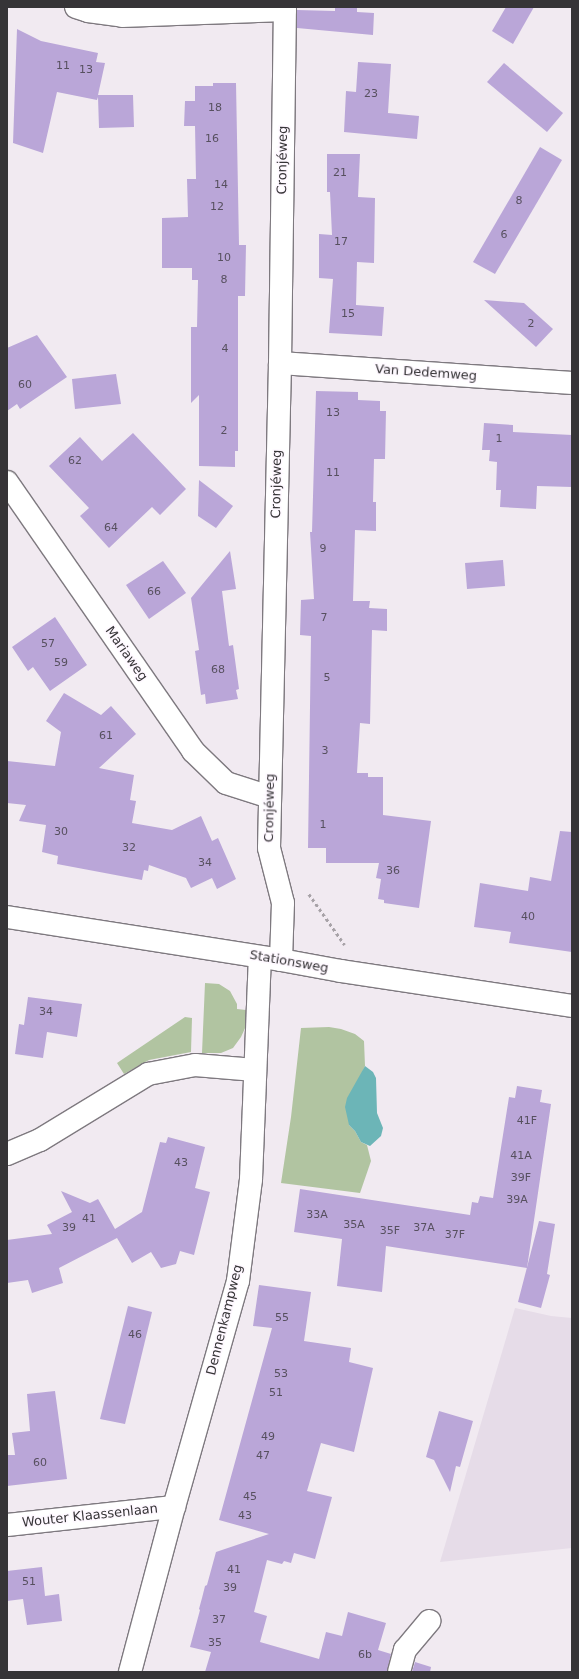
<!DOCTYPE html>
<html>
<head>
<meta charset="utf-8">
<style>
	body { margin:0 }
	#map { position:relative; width:579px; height:1679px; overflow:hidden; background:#f1eaf1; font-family:"DejaVu Sans",sans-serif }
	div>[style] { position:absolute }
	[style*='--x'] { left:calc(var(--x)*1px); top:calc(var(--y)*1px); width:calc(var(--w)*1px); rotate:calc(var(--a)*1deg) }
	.built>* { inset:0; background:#e6dce8 }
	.green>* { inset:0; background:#b1c4a1 }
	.water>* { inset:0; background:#6cb5b7 }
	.building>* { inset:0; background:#baa6d8 }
	.path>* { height:2.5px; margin-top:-1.25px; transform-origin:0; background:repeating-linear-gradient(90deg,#a7a2a7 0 3px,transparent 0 6px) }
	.roads { filter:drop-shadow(1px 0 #7e797f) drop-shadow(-1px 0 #7e797f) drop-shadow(0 1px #7e797f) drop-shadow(0 -1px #7e797f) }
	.minor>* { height:22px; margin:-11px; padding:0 11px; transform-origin:11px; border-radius:11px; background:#fff }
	span { translate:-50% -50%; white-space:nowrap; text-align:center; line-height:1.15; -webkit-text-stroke:3px #fef8ff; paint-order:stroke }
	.number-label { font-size:11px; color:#57505f }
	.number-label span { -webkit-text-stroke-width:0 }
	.street-label { font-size:13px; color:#363437 }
	.frame { position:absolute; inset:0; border:8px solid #363437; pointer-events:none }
</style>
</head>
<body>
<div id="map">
	<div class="built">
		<div style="clip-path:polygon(515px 1308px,551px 1316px,572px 1318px,572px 1548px,440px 1562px)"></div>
	</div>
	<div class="green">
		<div style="clip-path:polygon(205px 983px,219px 984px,230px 991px,237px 1004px,237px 1009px,246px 1010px,246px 1026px,241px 1037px,233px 1048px,221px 1053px,202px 1053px)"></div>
		<div style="clip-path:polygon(185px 1017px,192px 1018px,191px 1052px,149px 1060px,124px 1074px,117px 1063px)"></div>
		<div style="clip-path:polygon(329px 1027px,341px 1029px,355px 1034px,364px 1041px,365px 1066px,359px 1079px,349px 1125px,355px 1131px,361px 1142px,367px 1145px,371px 1161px,360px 1193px,281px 1183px,291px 1117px,301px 1028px)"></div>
	</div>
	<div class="water">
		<div style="clip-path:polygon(365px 1066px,373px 1072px,376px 1078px,377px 1113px,383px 1128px,381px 1136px,370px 1146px,361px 1142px,355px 1131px,349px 1125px,345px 1107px,347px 1098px)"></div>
	</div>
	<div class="building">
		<div style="clip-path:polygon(335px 7px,357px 7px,357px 12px,374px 13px,373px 35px,297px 28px,297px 10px,335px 11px)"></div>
		<div style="clip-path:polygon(506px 7px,534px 7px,513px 44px,492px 31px)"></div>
		<div style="clip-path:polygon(17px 29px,41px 41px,98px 53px,96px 62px,105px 63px,98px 95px,133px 95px,134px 127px,99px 128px,98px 97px,97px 100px,57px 92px,43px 153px,13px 143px)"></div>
		<div style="clip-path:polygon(358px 62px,391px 64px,388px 113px,419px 116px,417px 139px,344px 132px,346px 91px,356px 92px)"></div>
		<div style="clip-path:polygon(504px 63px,563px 113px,547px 132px,487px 82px)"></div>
		<div style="clip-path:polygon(213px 83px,236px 83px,239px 245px,246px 245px,245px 296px,238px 296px,238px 451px,235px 451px,235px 467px,199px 466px,199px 395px,191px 403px,191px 327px,197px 327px,198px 280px,192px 280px,192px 268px,162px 268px,162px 218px,188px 217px,187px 179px,196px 179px,195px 126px,184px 126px,185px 101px,195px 101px,195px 86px,213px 86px)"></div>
		<div style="clip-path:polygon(540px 147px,562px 160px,495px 274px,473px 262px)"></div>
		<div style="clip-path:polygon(327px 154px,360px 154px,358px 197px,375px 198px,374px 263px,357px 262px,356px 305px,384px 307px,382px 336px,329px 333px,333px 279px,319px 278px,319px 234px,332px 235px,330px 192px,327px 192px)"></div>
		<div style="clip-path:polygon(484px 300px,524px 303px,553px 329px,536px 347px)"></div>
		<div style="clip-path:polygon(37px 335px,67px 377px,20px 409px,17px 404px,7px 411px,7px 348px)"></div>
		<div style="clip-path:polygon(116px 374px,121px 404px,75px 409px,72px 379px)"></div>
		<div style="clip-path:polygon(316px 391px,358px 392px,358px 400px,380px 401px,380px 411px,386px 411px,385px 459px,374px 459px,373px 502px,376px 502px,376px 531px,355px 530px,353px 601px,370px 601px,369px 608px,387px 609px,387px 631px,372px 630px,370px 724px,360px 723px,357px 773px,368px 773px,368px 777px,383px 777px,383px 815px,431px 821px,419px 908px,384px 903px,384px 900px,378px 899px,381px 879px,376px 878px,379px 863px,326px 863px,326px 848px,308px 848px,311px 636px,300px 635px,301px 600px,314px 599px,310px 532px,312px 532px)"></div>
		<div style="clip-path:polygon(484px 423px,513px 425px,513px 432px,572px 435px,572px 487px,537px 486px,536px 509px,500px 507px,501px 490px,496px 490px,497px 462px,489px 461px,490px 450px,482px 450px)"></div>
		<div style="clip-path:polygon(133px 433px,186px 489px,160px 515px,152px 507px,109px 548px,80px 516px,89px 508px,49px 466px,80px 437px,102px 461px)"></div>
		<div style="clip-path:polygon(199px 480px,233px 506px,216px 528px,198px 516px)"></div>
		<div style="clip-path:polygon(230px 551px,236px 589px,222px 591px,229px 646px,233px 645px,239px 689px,236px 690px,238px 699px,206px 704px,205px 694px,201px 695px,195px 651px,199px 650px,191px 598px)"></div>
		<div style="clip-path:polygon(503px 560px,505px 586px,467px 589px,465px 563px)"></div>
		<div style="clip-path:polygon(163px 561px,186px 593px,149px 619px,126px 585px)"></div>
		<div style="clip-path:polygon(55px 617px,87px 665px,50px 691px,33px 667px,28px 671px,12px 647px)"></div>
		<div style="clip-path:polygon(64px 693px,101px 715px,111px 706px,136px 734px,99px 768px,134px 775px,130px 800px,136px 801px,132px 823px,172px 830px,201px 816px,212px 841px,218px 838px,236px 879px,217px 889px,212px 878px,191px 888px,186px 878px,149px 865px,148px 871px,144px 870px,142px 880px,57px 864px,58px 856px,42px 852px,46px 825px,19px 821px,26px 805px,7px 803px,7px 761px,55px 766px,61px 732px,46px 721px)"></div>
		<div style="clip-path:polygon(560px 831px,572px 832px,572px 952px,509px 943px,511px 932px,474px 927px,480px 883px,528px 891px,530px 877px,551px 881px)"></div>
		<div style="clip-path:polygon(28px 997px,82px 1004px,77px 1037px,47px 1032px,43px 1058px,15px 1054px,19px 1024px,24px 1025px)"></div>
		<div style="clip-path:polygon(517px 1086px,542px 1090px,540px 1102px,551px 1104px,527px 1268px,386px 1246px,382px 1292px,337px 1286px,342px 1239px,294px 1232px,300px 1189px,470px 1215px,472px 1202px,478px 1203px,480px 1196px,493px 1198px,509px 1097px,515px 1098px)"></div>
		<div style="clip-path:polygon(168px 1137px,205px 1147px,195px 1188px,210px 1192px,194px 1255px,180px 1251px,176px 1264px,161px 1268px,151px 1252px,132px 1263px,117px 1238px,59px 1268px,63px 1283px,32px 1293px,28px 1280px,7px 1283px,7px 1240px,52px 1234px,47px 1225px,72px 1212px,61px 1191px,90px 1203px,98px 1199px,115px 1229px,142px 1212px,160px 1142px,166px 1143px)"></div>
		<div style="clip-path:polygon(539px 1221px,555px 1224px,547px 1274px,550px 1275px,541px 1308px,518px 1302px)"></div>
		<div style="clip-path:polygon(259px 1285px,311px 1292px,304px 1341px,351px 1348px,349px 1362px,373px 1368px,354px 1452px,321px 1443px,307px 1491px,332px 1497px,315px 1559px,294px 1553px,291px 1563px,284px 1561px,282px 1564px,267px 1560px,254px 1612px,267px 1616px,260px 1642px,319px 1659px,326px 1632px,342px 1636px,348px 1612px,386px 1623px,378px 1650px,391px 1654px,387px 1672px,205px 1672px,211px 1652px,190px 1647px,200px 1610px,199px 1609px,202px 1598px,205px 1586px,207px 1585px,216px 1552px,269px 1534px,219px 1520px,272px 1328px,253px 1326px)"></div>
		<div style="clip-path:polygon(128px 1306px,152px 1312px,125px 1424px,100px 1419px)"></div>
		<div style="clip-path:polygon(55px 1391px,67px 1479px,7px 1486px,7px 1455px,15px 1455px,12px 1433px,30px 1431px,27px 1394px)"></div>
		<div style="clip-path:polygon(439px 1411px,473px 1421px,460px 1467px,456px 1466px,450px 1492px,434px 1460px,426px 1457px)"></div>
		<div style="clip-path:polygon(42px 1567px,45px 1596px,59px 1594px,62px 1621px,27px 1625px,23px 1599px,7px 1601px,7px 1571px)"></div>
		<div style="clip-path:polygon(415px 1662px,431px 1667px,430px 1672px,412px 1672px)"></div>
	</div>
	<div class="path">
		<div style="--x:309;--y:894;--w:62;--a:54.8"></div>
	</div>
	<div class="roads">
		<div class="minor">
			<div style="--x:76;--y:7;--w:13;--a:18"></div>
			<div style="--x:88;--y:11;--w:34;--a:8"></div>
			<div style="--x:122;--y:16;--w:163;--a:-2.1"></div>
			<div style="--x:280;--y:363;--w:293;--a:3.9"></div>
			<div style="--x:7;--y:482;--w:327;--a:55.3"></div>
			<div style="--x:193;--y:751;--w:46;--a:44.1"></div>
			<div style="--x:226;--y:783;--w:46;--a:17.7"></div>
			<div style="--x:7;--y:917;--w:277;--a:8.9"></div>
			<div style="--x:281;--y:960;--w:61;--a:10.4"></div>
			<div style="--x:341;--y:971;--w:234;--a:8.6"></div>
			<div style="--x:281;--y:960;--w:57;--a:-88"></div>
			<div style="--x:283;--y:903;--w:57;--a:-104.3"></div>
			<div style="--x:269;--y:848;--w:485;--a:-88.7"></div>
			<div style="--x:280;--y:363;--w:356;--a:-89.2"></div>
			<div style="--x:7;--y:1154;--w:36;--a:-23"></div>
			<div style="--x:40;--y:1140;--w:127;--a:-31.4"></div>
			<div style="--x:148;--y:1074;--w:48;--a:-10.8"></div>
			<div style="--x:195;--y:1065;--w:60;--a:4.8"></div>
			<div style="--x:7;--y:1525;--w:168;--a:-6.2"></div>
			<div style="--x:130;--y:1672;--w:171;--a:-75.1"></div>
			<div style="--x:174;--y:1507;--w:235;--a:-74.2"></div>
			<div style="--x:238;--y:1281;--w:103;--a:-82.7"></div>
			<div style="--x:251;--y:1179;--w:222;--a:-87.7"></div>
			<div style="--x:399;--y:1672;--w:23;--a:-75"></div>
			<div style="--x:405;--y:1650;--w:38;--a:-50"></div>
		</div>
	</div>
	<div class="number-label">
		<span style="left:63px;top:66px">11</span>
		<span style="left:86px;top:70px">13</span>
		<span style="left:371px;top:94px">23</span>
		<span style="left:215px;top:108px">18</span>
		<span style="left:212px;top:139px">16</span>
		<span style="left:340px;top:173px">21</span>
		<span style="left:221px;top:185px">14</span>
		<span style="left:519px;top:201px">8</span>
		<span style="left:217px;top:207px">12</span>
		<span style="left:504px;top:235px">6</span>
		<span style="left:341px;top:242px">17</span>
		<span style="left:224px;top:258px">10</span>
		<span style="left:224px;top:280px">8</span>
		<span style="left:348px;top:314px">15</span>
		<span style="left:531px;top:324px">2</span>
		<span style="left:225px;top:349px">4</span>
		<span style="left:25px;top:385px">60</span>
		<span style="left:333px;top:413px">13</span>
		<span style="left:224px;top:431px">2</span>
		<span style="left:499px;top:439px">1</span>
		<span style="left:75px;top:461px">62</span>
		<span style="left:333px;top:473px">11</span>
		<span style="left:111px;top:528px">64</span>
		<span style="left:323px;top:549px">9</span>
		<span style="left:154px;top:592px">66</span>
		<span style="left:324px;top:618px">7</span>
		<span style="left:48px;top:644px">57</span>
		<span style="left:61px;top:663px">59</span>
		<span style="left:218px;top:670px">68</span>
		<span style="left:327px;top:678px">5</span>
		<span style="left:106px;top:736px">61</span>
		<span style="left:325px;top:751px">3</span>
		<span style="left:323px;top:825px">1</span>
		<span style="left:61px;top:832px">30</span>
		<span style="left:129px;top:848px">32</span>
		<span style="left:205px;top:863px">34</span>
		<span style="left:393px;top:871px">36</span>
		<span style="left:528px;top:917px">40</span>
		<span style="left:46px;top:1012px">34</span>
		<span style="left:527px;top:1121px">41F</span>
		<span style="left:521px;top:1156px">41A</span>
		<span style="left:181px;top:1163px">43</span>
		<span style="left:521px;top:1178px">39F</span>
		<span style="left:517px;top:1200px">39A</span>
		<span style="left:317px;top:1215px">33A</span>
		<span style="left:89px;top:1219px">41</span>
		<span style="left:354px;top:1225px">35A</span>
		<span style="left:69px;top:1228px">39</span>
		<span style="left:424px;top:1228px">37A</span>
		<span style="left:390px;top:1231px">35F</span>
		<span style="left:455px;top:1235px">37F</span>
		<span style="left:282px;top:1318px">55</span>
		<span style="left:135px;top:1335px">46</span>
		<span style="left:281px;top:1374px">53</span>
		<span style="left:276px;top:1393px">51</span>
		<span style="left:268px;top:1437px">49</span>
		<span style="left:263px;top:1456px">47</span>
		<span style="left:40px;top:1463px">60</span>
		<span style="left:250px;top:1497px">45</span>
		<span style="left:245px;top:1516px">43</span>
		<span style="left:234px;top:1570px">41</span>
		<span style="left:29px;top:1582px">51</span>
		<span style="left:230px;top:1588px">39</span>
		<span style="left:219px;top:1620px">37</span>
		<span style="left:215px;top:1643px">35</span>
		<span style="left:365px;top:1655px">6b</span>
	</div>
	<div class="street-label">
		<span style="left:283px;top:160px;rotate:-89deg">Cronjéweg</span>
		<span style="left:426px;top:373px;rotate:4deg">Van Dedemweg</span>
		<span style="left:277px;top:484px;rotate:-89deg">Cronjéweg</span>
		<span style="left:126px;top:654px;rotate:55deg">Mariaweg</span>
		<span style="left:270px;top:808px;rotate:-89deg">Cronjéweg</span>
		<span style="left:289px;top:962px;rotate:10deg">Stationsweg</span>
		<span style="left:225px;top:1320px;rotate:-76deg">Dennenkampweg</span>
		<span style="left:90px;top:1516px;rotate:-6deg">Wouter Klaassenlaan</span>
	</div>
	<div class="frame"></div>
</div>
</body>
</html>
